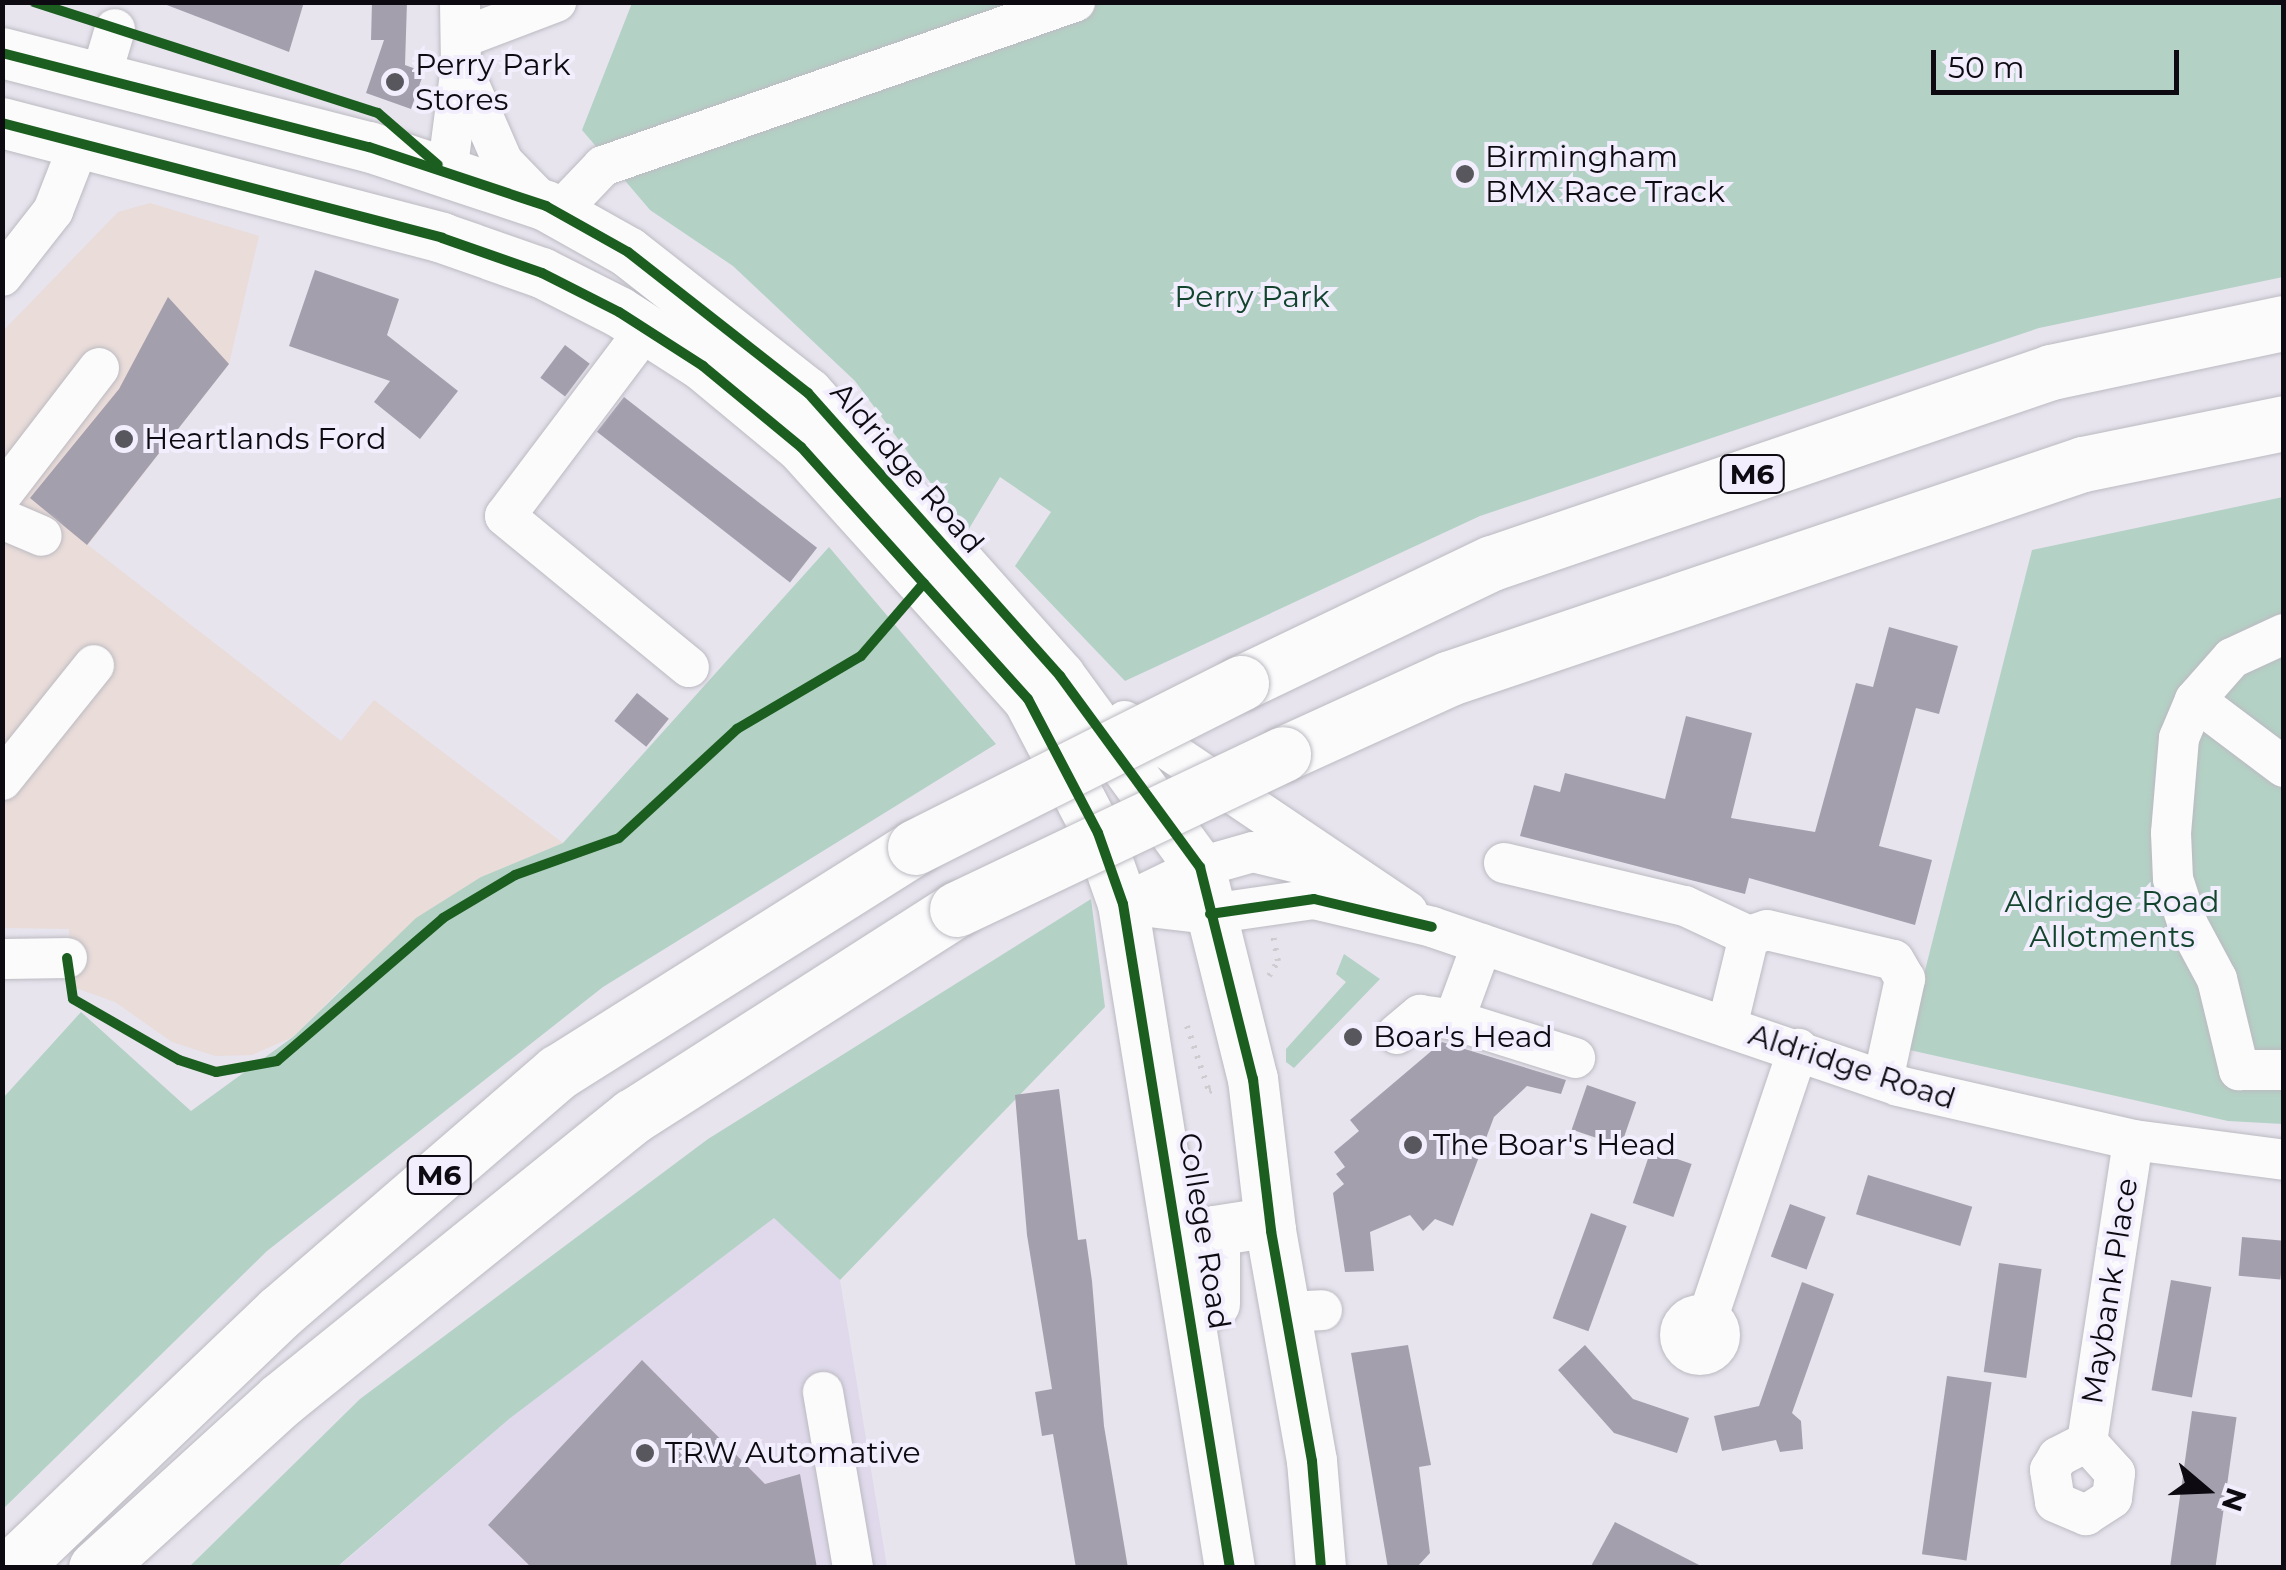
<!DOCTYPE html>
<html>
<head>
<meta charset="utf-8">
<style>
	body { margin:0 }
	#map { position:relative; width:2286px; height:1570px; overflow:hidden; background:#e7e4ee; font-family:Montserrat,sans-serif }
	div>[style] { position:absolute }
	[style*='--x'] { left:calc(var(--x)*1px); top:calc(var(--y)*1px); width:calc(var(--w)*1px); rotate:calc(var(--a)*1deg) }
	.commercial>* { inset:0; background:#e9dcd9 }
	.built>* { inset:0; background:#dfd9eb }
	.green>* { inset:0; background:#b4d1c5 }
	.building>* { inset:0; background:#a49fad; transform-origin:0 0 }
	.path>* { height:6px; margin-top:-3px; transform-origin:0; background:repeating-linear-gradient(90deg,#cecccf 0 2.5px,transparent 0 10.5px) }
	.roads { filter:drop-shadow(0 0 2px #bcbac1) drop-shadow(0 0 2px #bcbac1) }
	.minor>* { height:40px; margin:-20px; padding:0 20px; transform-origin:20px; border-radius:20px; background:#fbfbfc }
	.minor>.ring { margin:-20px; padding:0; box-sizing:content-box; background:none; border:40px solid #fbfbfc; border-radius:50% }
	.major>* { height:50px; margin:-25px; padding:0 25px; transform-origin:25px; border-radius:25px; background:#fbfbfc }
	.highway>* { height:55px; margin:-27.5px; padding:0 27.5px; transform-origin:27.5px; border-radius:27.5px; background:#fbfbfc }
	.bridges { filter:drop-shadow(0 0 2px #bcbac1) drop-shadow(0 0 2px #bcbac1) }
	.highway-bridge>* { height:55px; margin:-27.5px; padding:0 27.5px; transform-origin:27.5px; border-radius:27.5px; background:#fbfbfc }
	.cycleway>* { height:10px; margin:-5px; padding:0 5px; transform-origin:5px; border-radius:5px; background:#1b5e20 }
	.dots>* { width:28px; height:28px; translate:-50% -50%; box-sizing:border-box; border:5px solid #f3eefd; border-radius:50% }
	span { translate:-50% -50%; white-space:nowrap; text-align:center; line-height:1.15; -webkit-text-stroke:8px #f3eefd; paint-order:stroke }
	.shield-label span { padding:2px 8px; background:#f3eefd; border:2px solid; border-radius:8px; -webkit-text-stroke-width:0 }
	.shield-label { font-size:28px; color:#0d0b11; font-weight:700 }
	.poi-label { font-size:30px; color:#0d0b11 }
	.left { translate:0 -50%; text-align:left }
	.park-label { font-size:30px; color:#12442e }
	.street-label { font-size:30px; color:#0d0b11 }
	.frame { position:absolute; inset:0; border:5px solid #0d0b11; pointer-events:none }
	.north { position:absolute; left:2156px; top:1440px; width:100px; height:100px; -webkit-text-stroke:8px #f3eefd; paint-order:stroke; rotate:109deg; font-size:28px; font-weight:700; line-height:40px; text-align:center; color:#0d0b11 }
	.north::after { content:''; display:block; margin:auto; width:35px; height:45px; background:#0d0b11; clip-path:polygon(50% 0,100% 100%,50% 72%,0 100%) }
	.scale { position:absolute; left:1931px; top:50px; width:248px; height:45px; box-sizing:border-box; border:5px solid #0d0b11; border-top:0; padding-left:12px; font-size:30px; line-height:35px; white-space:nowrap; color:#0d0b11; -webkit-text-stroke:8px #f3eefd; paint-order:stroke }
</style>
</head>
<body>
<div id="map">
	<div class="commercial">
		<div style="clip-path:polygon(150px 203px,259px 236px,229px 364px,88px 545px,341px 741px,374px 700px,563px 843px,481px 877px,343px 987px,293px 1037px,252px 1055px,215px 1056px,172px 1042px,115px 1002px,70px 986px,69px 929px,3px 928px,2px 332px,118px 212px)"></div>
	</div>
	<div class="built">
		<div style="clip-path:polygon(774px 1217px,840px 1280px,887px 1567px,337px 1568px,509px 1419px)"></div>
	</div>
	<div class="green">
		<div style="clip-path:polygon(632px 3px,2283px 3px,2283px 277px,2039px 328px,1480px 516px,1125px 681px,1015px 566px,1051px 512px,1000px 477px,967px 532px,855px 381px,733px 266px,650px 210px,582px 130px)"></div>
		<div style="clip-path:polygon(2283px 497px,2283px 1124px,2228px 1121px,1905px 1049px,2032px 550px)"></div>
		<div style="clip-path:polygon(829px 547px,996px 744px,603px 987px,267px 1251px,3px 1509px,3px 1098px,81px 1012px,191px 1111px,293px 1037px,416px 918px,481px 877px,563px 843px)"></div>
		<div style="clip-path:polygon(1091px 899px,1105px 1007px,840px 1280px,774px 1218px,509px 1419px,337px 1567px,188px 1568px,360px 1399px,708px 1139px)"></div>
		<div style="clip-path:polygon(1344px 954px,1380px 979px,1294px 1068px,1286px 1062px,1286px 1049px,1346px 982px,1336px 974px)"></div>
	</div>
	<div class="building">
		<div style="clip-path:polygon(159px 2px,304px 2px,289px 52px)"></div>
		<div style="clip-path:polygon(372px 2px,407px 2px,405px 65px,424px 72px,411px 109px,366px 93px,384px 40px,371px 40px)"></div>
		<div style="clip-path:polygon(315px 270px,399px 299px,387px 335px,458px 391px,420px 439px,374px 402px,390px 381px,289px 346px)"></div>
		<div style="clip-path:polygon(168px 297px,229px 364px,87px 545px,30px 498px,119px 389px)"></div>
		<div style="left:565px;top:345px;width:31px;height:41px;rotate:37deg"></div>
		<div style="left:624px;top:397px;width:245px;height:44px;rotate:38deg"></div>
		<div style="clip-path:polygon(1889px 627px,1958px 646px,1939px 714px,1916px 708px,1879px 846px,1932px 860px,1915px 925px,1749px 878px,1745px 894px,1520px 836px,1534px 785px,1560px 792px,1565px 773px,1665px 799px,1686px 716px,1752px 733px,1731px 818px,1815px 832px,1856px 683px,1873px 687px)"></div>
		<div style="left:637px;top:693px;width:41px;height:36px;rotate:39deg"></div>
		<div style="clip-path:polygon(1442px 1042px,1566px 1080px,1561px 1094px,1527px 1086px,1494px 1117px,1453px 1226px,1435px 1219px,1423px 1231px,1410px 1215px,1370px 1232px,1374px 1271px,1345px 1272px,1333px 1193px,1344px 1184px,1336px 1174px,1345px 1167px,1334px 1152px,1359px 1131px,1350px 1120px)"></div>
		<div style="left:1587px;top:1085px;width:52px;height:47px;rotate:19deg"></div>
		<div style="clip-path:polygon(1059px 1089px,1078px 1240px,1086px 1239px,1092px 1281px,1104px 1426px,1128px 1568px,1076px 1568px,1053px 1434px,1042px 1436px,1035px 1392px,1052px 1389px,1027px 1235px,1015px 1095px)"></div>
		<div style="left:1651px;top:1150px;width:43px;height:56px;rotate:19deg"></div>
		<div style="left:1868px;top:1175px;width:109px;height:41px;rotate:17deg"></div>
		<div style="left:1790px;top:1204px;width:38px;height:56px;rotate:20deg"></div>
		<div style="left:1591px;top:1213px;width:38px;height:112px;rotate:20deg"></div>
		<div style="left:2242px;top:1237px;width:42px;height:39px;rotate:5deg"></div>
		<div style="left:1999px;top:1263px;width:43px;height:110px;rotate:8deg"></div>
		<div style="left:2171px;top:1280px;width:41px;height:112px;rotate:10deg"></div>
		<div style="clip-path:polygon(1802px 1282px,1834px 1294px,1792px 1413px,1801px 1421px,1803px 1449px,1780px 1452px,1776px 1440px,1722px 1451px,1714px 1416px,1759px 1406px)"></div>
		<div style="clip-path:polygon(1408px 1345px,1431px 1465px,1419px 1467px,1430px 1553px,1416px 1568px,1388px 1568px,1351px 1353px)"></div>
		<div style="clip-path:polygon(1585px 1345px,1633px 1399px,1689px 1418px,1677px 1453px,1614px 1433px,1558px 1370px)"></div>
		<div style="clip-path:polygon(642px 1360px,765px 1484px,800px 1474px,817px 1568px,532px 1568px,488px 1525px)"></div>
		<div style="left:1947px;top:1376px;width:45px;height:180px;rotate:8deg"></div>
		<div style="left:2192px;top:1411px;width:45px;height:158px;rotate:8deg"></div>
		<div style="clip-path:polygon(1615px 1522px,1705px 1568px,1590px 1568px)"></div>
	</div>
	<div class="path">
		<div style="--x:1269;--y:976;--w:17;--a:-59"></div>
		<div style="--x:1278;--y:961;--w:25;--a:-101"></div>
		<div style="--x:1187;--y:1026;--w:69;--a:71.3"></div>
		<div style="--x:1209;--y:1091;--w:8;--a:-14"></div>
	</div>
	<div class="roads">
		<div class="minor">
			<div style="--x:461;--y:38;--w:102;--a:-20.8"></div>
			<div style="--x:461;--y:66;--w:105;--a:66.4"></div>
			<div style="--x:503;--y:162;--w:62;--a:45.7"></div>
			<div style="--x:100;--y:79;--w:52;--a:-73.3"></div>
			<div style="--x:447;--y:173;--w:108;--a:-82.5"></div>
			<div style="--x:461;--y:66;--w:64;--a:-90.9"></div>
			<div style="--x:559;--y:212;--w:64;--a:-46.3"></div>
			<div style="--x:603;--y:166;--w:500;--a:-19.2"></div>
			<div style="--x:2;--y:276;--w:83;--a:-51.9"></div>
			<div style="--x:53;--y:211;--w:69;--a:-68.7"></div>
			<div style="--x:646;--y:329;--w:234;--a:127"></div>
			<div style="--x:505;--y:516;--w:238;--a:39.4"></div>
			<div style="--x:2;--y:494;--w:159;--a:-52.4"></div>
			<div style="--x:2;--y:519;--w:43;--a:23"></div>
			<div style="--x:2284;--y:634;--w:57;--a:155.2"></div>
			<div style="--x:2232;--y:658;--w:56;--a:131.4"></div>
			<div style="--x:2195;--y:700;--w:41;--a:112.8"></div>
			<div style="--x:2179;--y:738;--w:95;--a:94.8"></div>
			<div style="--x:2171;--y:833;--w:46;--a:87.5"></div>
			<div style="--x:2173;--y:879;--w:48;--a:71.9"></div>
			<div style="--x:2188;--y:925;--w:61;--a:61.8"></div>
			<div style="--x:2217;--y:979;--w:94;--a:76.4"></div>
			<div style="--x:2239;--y:1070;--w:45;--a:0"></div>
			<div style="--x:2195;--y:700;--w:111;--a:37"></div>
			<div style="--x:1125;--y:721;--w:341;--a:34"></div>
			<div style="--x:2;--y:780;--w:147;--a:-51.3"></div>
			<div style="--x:1504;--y:863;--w:186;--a:13.4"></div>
			<div style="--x:1685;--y:906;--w:71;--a:25.1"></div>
			<div style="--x:1123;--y:904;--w:88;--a:6.6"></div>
			<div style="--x:1210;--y:914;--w:105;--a:-8.2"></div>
			<div style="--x:1314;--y:899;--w:121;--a:13.3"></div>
			<div style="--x:1432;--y:927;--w:492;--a:18.8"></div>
			<div style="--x:1898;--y:1086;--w:241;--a:12.9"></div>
			<div style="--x:2133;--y:1140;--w:152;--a:7.5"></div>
			<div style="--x:1123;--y:904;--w:85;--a:-25.7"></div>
			<div style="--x:1200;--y:867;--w:55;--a:-15.8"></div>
			<div style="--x:1253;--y:852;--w:71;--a:13.8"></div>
			<div style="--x:1482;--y:944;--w:81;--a:110.2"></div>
			<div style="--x:1454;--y:1020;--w:127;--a:17.4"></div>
			<div style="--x:2;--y:959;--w:65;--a:-0.9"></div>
			<div style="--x:1727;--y:1027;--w:94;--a:-76.4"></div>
			<div style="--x:1749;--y:936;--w:19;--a:-18"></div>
			<div style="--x:1767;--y:930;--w:130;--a:13.3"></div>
			<div style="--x:1894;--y:960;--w:22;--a:60"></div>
			<div style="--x:1905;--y:979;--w:103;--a:102.3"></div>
			<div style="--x:1397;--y:1034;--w:30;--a:-40"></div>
			<div style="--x:1420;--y:1015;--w:34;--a:8"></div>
			<div style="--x:1287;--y:1312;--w:35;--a:-3"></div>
			<div class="ring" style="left:1680px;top:1315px;width:0;height:0"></div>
			<div style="--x:1708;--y:1317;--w:283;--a:-71.4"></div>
			<div style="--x:823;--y:1392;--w:179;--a:80.3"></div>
			<div style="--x:2087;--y:1442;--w:33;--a:153"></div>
			<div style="--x:2058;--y:1457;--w:15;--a:122"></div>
			<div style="--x:2050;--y:1470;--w:32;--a:81"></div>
			<div style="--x:2055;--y:1502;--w:34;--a:23"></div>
			<div style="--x:2086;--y:1515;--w:31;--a:-33"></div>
			<div style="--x:2112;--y:1498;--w:25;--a:-83"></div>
			<div style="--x:2115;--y:1473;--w:42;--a:-132.1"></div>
			<div style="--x:2087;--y:1442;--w:305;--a:-81.3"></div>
		</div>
		<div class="major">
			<div style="--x:2;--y:53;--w:379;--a:14.4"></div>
			<div style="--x:369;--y:147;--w:187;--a:18.4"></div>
			<div style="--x:546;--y:206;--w:94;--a:29.3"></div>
			<div style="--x:628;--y:252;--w:229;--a:38.1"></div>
			<div style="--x:808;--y:393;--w:379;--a:48.3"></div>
			<div style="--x:1060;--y:676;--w:237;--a:53.8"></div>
			<div style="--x:1200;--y:867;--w:219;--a:76"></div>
			<div style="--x:1253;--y:1079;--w:153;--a:83.2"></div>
			<div style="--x:1271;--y:1231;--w:234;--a:79.9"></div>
			<div style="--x:1312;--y:1461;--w:107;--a:85.2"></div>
			<div style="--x:2;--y:123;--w:455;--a:14.6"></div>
			<div style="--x:442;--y:238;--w:106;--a:19.3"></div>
			<div style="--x:542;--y:273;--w:86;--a:26.9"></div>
			<div style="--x:619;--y:312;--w:100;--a:32.7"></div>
			<div style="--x:703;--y:366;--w:127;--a:39.6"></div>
			<div style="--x:801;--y:447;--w:339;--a:48"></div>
			<div style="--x:1028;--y:699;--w:151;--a:62.4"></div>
			<div style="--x:1098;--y:833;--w:75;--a:70.6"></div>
			<div style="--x:1123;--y:904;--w:673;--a:80.85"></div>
			<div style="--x:1215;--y:1304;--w:73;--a:-90"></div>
			<div style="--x:1215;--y:1231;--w:39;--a:-9"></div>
			<div style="--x:1254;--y:1225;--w:18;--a:19"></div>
		</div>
		<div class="highway">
			<div style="--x:1241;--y:683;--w:278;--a:-25.6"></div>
			<div style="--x:1492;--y:563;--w:591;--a:-18.86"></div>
			<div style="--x:2051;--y:372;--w:238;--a:-11.9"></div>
			<div style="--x:1283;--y:754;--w:183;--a:-24.5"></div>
			<div style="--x:1450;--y:678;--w:668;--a:-18.68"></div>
			<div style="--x:2083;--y:464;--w:205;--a:-11.5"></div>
			<div style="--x:12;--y:1568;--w:372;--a:-43.7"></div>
			<div style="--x:281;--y:1311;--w:366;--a:-40.8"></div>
			<div style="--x:558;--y:1072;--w:422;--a:-32.2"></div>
			<div style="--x:96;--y:1568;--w:251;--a:-42.3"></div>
			<div style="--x:282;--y:1399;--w:451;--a:-38.9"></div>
			<div style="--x:633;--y:1116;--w:384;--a:-32.6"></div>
		</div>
	</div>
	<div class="bridges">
		<div class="highway-bridge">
			<div style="--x:915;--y:847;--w:365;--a:-26.7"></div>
			<div style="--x:957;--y:909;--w:361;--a:-25.4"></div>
		</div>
	</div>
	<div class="cycleway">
		<div style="--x:34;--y:2;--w:361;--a:17.9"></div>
		<div style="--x:378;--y:113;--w:79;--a:40.9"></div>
		<div style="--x:2;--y:53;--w:379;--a:14.4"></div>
		<div style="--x:369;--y:147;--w:187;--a:18.4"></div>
		<div style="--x:546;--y:206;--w:94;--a:29.3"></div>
		<div style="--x:628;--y:252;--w:229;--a:38.1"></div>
		<div style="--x:808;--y:393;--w:379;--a:48.3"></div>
		<div style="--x:1060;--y:676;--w:237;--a:53.8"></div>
		<div style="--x:1200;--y:867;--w:219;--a:76"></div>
		<div style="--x:1253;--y:1079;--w:153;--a:83.2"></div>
		<div style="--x:1271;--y:1231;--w:234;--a:79.9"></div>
		<div style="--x:1312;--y:1461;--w:107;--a:85.2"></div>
		<div style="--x:2;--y:123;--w:455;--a:14.6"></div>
		<div style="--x:442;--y:238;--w:106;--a:19.3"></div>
		<div style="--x:542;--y:273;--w:86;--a:26.9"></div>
		<div style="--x:619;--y:312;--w:100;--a:32.7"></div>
		<div style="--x:703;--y:366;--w:127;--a:39.6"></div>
		<div style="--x:801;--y:447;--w:339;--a:48"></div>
		<div style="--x:1028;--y:699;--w:151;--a:62.4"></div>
		<div style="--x:1098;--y:833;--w:75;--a:70.6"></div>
		<div style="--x:1123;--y:904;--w:673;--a:80.85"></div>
		<div style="--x:1210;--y:914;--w:105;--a:-8.2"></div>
		<div style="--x:1314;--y:899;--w:121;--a:13.3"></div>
		<div style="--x:67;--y:958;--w:41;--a:81.7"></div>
		<div style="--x:73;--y:999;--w:122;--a:29.9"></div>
		<div style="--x:179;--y:1060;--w:39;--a:18"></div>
		<div style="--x:216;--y:1072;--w:62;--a:-10.2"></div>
		<div style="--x:277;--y:1061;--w:219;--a:-40.7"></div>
		<div style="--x:443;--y:918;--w:84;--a:-30.8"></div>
		<div style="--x:515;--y:875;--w:110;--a:-19.6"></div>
		<div style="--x:619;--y:838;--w:161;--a:-42.7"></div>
		<div style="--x:737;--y:729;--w:144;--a:-30.5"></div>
		<div style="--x:861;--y:656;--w:96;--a:-49.2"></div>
	</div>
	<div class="dots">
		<div style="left:395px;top:82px;background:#59575e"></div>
		<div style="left:1465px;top:174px;background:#59575e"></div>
		<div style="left:124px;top:439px;background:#59575e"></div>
		<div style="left:1353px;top:1037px;background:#59575e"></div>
		<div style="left:1413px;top:1145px;background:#59575e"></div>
		<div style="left:645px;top:1453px;background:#59575e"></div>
	</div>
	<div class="shield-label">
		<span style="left:1752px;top:474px">M6</span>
		<span style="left:439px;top:1175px">M6</span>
	</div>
	<div class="poi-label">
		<span class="left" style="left:415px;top:82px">Perry Park<br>Stores</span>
		<span class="left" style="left:1485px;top:174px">Birmingham<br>BMX Race Track</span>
		<span class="left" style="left:144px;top:439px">Heartlands Ford</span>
		<span class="left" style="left:1373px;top:1037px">Boar's Head</span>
		<span class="left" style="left:1433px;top:1145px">The Boar's Head</span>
		<span class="left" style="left:665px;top:1453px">TRW Automative</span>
	</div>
	<div class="park-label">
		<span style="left:1252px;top:297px">Perry Park</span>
		<span style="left:2112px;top:919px">Aldridge Road<br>Allotments</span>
	</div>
	<div class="street-label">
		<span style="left:907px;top:468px;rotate:49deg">Aldridge Road</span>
		<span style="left:1852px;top:1067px;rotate:18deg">Aldridge Road</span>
		<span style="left:1204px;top:1231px;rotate:81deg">College Road</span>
		<span style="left:2110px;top:1291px;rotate:-81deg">Maybank Place</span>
	</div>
	<div class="frame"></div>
	<div class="north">N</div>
	<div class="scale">50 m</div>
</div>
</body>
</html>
